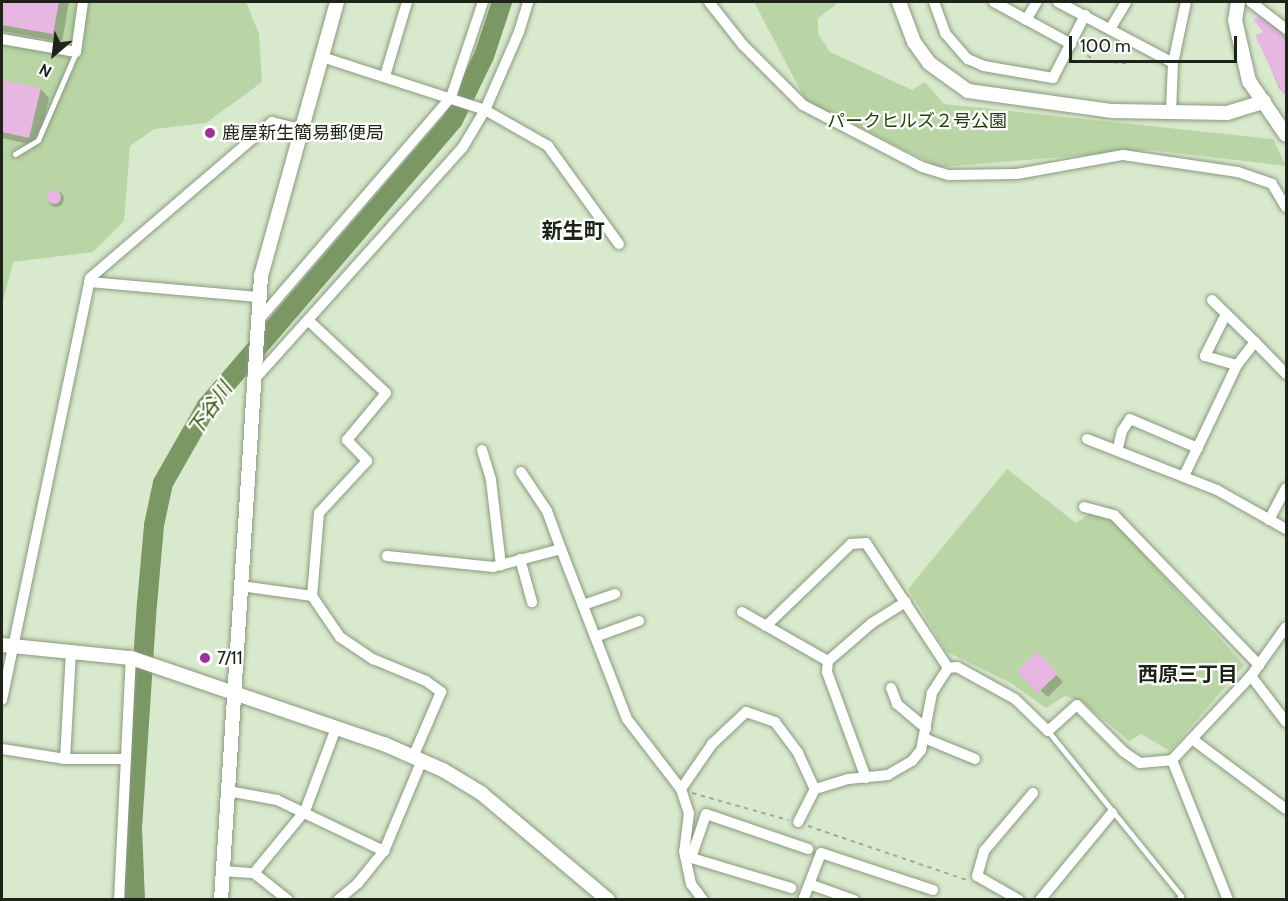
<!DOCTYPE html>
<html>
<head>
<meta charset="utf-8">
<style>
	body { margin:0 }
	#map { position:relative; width:1288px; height:901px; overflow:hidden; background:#d8e9cd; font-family:Cabin,"Noto Sans JP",sans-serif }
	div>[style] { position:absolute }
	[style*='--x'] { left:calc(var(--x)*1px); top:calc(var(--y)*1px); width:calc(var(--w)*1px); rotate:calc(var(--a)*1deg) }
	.green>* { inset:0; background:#b9d5a5 }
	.shadow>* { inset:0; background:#0003 }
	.round { border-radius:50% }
	.river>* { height:20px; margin:-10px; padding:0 10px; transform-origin:10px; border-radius:10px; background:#7a9764 }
	.building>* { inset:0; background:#e8b6e2; transform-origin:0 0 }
	.path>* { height:2px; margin-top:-1px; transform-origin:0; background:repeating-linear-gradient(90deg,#9eab95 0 4.5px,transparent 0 9px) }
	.roads { filter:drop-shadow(0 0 2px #89997f) drop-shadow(0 0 2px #89997f) }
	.service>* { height:5px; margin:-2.5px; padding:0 2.5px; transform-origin:2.5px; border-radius:2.5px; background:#fff }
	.minor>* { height:10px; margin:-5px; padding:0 5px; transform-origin:5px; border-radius:5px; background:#fff }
	.tertiary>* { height:14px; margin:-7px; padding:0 7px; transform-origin:7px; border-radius:7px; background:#fff }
	.dots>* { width:16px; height:16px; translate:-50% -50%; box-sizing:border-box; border:3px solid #fff; border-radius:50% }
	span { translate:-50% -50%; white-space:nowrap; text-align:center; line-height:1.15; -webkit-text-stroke:4.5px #fff; paint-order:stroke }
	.park-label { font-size:18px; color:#233f05 }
	.poi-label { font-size:18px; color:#1d2319 }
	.left { translate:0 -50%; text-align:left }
	.water-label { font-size:20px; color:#2e5201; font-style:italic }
	.neighbourhood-label { font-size:20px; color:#1d2319; font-weight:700 }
	.quarter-label { font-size:21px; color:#1d2319; font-weight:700 }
	.frame { position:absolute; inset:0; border:3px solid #1d2319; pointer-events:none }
	.north { position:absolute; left:24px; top:24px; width:60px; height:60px; -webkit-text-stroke:4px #fff; paint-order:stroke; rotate:208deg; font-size:16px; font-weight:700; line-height:24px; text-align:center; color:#1d2319 }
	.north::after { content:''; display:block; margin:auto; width:21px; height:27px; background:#1d2319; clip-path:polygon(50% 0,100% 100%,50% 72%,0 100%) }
	.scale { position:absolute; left:1069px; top:36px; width:168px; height:27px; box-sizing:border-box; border:3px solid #1d2319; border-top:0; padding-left:8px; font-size:18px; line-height:21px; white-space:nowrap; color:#1d2319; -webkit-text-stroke:4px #fff; paint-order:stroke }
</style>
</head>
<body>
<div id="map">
	<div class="green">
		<div style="clip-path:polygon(2px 2px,246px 2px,259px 34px,262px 82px,206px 123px,154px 129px,130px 146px,124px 221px,93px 252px,13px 262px,2px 305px)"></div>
		<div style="clip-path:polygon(754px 2px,839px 2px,818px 18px,818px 34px,830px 52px,912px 90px,925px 82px,944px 104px,1273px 139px,1286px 166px,1150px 150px,940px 167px,806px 101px)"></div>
		<div style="clip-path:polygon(1007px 469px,1076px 523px,1093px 511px,1109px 516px,1244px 665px,1170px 751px,1141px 734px,1129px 741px,1083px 702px,1065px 696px,1046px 708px,1011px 683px,947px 652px,908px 589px)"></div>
	</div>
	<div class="shadow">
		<div style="clip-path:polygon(2px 2px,69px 2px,62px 42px,2px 31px)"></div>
		<div style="clip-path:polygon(1263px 15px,1286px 37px,1286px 96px,1279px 88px,1257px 36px,1265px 33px)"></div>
		<div style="clip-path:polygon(2px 82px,41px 89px,49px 98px,38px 146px,2px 138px)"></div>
		<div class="round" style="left:48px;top:191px;width:16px;height:16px"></div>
		<div style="clip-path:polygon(1037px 654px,1063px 682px,1048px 697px,1026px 678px)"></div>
	</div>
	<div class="river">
		<div style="--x:135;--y:900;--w:72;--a:-92.4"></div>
		<div style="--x:132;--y:828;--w:225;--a:-86.2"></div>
		<div style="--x:147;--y:604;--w:79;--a:-84.9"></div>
		<div style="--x:154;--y:525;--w:43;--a:-77.9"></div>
		<div style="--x:163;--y:483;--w:89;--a:-60.3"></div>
		<div style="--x:207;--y:406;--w:377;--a:-49.3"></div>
		<div style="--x:453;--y:120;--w:71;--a:-64.2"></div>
		<div style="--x:484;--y:56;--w:57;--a:-71.6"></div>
	</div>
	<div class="building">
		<div style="clip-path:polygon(2px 2px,59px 2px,53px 34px,2px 25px)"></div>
		<div style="clip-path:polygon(1263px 13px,1280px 29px,1286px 46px,1286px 93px,1283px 94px,1255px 35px,1263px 32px,1254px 20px)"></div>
		<div style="clip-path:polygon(2px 80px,41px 88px,29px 138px,2px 132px)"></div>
		<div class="round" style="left:47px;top:190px;width:14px;height:14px"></div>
		<div style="left:1037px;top:652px;width:30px;height:28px;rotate:46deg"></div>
	</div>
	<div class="path">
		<div style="--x:1080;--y:50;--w:19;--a:36"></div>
		<div style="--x:1095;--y:61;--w:32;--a:4"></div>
		<div style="--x:692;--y:793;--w:100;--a:15.7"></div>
		<div style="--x:808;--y:826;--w:168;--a:18.8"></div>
	</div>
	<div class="roads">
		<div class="service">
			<div style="--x:15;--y:154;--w:27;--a:-31"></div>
			<div style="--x:38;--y:140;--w:96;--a:-66.6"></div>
			<div style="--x:1048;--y:731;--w:212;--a:51.1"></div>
			<div style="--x:1181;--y:896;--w:5;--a:127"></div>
		</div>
		<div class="minor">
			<div style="--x:709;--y:2;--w:55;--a:51.7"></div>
			<div style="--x:743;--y:45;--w:85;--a:45"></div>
			<div style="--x:803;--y:105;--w:134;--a:27.5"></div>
			<div style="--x:922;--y:167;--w:28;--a:17"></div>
			<div style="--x:949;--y:175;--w:68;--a:-0.8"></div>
			<div style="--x:1017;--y:174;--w:108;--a:-10.2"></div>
			<div style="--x:1123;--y:155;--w:116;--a:8.4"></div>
			<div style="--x:1238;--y:172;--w:36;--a:19"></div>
			<div style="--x:1272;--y:184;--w:27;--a:59"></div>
			<div style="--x:934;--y:2;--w:33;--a:70"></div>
			<div style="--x:945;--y:33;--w:35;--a:49"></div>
			<div style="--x:968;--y:59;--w:17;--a:24"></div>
			<div style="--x:984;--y:66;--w:70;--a:9.9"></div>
			<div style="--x:1053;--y:78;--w:71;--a:-63.1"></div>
			<div style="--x:994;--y:2;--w:88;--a:28.6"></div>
			<div style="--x:1058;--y:2;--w:130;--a:27.9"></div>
			<div style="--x:1251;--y:2;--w:44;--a:37.6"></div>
			<div style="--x:1026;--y:20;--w:21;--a:-59"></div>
			<div style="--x:1110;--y:29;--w:31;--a:-59"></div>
			<div style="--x:2;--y:39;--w:75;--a:10"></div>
			<div style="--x:76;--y:52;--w:50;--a:-82"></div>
			<div style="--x:322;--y:57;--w:171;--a:18"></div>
			<div style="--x:485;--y:110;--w:73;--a:29.7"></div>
			<div style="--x:548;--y:146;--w:121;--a:54.1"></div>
			<div style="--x:385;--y:76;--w:77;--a:-73.4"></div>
			<div style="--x:1171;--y:112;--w:49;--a:-87.7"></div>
			<div style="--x:1173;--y:63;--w:62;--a:-78"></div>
			<div style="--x:89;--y:282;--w:170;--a:5.1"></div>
			<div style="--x:1226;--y:314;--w:47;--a:116.6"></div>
			<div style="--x:1205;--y:356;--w:33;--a:16"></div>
			<div style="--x:309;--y:321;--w:105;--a:43.1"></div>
			<div style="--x:386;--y:393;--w:61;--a:129.7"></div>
			<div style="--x:347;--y:440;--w:29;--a:46"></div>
			<div style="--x:367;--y:461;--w:71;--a:132.7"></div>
			<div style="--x:319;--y:513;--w:83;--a:94.8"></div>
			<div style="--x:256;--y:323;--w:298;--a:-49.2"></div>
			<div style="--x:451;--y:97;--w:100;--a:-71.4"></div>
			<div style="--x:1255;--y:342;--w:45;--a:45.9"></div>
			<div style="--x:253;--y:381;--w:314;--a:-48.1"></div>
			<div style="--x:463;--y:147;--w:43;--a:-59.3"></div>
			<div style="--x:485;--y:110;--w:85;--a:-66.4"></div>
			<div style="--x:519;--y:32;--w:31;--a:-73"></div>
			<div style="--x:1087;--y:439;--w:140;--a:21.4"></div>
			<div style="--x:1217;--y:490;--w:79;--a:29.5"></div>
			<div style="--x:1118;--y:448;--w:17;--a:-77"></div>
			<div style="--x:1122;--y:431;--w:14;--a:-56"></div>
			<div style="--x:1130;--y:419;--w:74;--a:23.1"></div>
			<div style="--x:482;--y:450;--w:31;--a:73"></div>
			<div style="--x:491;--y:480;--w:86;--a:83.3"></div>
			<div style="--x:521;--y:472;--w:47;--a:56.3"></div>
			<div style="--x:547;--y:511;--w:40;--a:69.8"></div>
			<div style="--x:1184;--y:476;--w:123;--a:-64.5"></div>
			<div style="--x:1237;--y:365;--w:29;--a:-52"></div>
			<div style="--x:1255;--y:342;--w:60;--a:-135.7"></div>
			<div style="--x:1084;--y:507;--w:31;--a:15"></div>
			<div style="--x:1114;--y:515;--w:209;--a:46"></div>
			<div style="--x:1269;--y:520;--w:36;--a:-62"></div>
			<div style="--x:387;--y:556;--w:107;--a:5.9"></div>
			<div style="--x:493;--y:567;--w:70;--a:-14.8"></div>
			<div style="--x:561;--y:549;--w:182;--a:68.8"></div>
			<div style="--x:627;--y:719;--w:88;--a:52.4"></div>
			<div style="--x:681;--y:789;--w:25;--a:72"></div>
			<div style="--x:689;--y:813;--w:38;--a:97"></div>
			<div style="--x:684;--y:851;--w:34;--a:78"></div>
			<div style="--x:691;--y:884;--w:20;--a:53"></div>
			<div style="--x:520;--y:559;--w:45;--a:74.4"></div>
			<div style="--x:241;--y:586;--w:72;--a:8"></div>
			<div style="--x:312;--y:596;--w:50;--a:55.7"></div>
			<div style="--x:340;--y:637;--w:40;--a:34"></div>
			<div style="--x:373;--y:659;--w:57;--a:22.5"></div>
			<div style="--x:426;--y:681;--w:19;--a:36"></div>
			<div style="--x:441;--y:692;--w:71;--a:113.3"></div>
			<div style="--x:583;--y:605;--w:34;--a:-19"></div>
			<div style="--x:742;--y:612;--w:99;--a:29.7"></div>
			<div style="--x:766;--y:626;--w:118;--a:-44"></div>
			<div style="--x:851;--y:544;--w:15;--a:-4"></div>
			<div style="--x:866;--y:543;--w:149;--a:56.7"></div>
			<div style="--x:948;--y:668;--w:30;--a:123"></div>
			<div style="--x:932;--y:693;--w:58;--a:100.9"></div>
			<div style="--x:921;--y:750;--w:14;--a:129"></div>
			<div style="--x:912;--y:761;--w:28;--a:150"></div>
			<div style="--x:888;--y:775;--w:40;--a:174.3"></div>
			<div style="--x:848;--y:779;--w:34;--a:163"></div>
			<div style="--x:815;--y:789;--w:37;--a:117"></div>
			<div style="--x:595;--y:637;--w:47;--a:-20"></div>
			<div style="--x:948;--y:668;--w:9;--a:-6"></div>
			<div style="--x:957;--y:667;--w:66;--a:28.9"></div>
			<div style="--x:1015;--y:699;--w:46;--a:44.1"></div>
			<div style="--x:1048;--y:731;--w:39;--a:-42"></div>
			<div style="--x:1077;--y:705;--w:66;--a:45"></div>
			<div style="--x:1124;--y:752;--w:19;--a:35"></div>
			<div style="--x:1140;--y:763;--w:32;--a:-5"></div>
			<div style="--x:1172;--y:760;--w:115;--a:-46.8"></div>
			<div style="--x:1251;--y:676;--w:60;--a:-54.5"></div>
			<div style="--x:1251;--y:676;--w:58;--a:52.7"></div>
			<div style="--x:891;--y:688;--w:17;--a:69"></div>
			<div style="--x:897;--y:704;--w:38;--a:40"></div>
			<div style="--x:2;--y:700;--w:431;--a:-78.2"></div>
			<div style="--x:90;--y:278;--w:240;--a:-40.6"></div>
			<div style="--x:272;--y:122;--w:29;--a:14"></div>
			<div style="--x:924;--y:738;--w:55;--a:22.4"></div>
			<div style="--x:1192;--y:739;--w:117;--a:36.7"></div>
			<div style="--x:2;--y:749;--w:64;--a:9"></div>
			<div style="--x:65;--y:759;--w:61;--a:0"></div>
			<div style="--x:65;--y:759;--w:109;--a:-86.8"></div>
			<div style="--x:1172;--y:760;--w:151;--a:68.2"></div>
			<div style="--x:866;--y:778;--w:113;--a:-110.2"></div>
			<div style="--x:827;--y:672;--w:11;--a:-85"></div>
			<div style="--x:828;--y:661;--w:58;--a:-40.8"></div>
			<div style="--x:872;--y:623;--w:40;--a:-32"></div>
			<div style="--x:681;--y:789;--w:55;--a:-55.4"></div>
			<div style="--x:712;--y:744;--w:47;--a:-43.3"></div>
			<div style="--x:746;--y:712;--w:31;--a:19"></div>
			<div style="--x:775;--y:722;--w:39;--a:53"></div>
			<div style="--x:798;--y:753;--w:40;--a:65"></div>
			<div style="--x:228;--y:791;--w:50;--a:10.4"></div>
			<div style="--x:277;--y:800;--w:119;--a:25.5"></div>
			<div style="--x:692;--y:855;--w:43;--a:-71.1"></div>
			<div style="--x:706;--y:814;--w:108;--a:18.9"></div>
			<div style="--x:685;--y:856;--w:111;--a:16.8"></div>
			<div style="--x:223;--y:871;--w:31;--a:4"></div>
			<div style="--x:254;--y:873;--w:43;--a:38.5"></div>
			<div style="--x:254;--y:873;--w:80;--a:-50.6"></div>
			<div style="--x:305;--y:811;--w:89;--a:-69.5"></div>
			<div style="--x:809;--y:884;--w:48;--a:19.6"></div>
			<div style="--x:119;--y:900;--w:242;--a:-87.2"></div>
			<div style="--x:338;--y:900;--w:26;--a:-40"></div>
			<div style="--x:358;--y:883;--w:41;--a:-50.9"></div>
			<div style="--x:384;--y:851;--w:99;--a:-67.3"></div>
			<div style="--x:803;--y:900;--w:50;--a:-69"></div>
			<div style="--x:821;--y:853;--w:118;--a:18.3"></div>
			<div style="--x:1019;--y:900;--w:48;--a:-150.3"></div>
			<div style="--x:977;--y:876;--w:26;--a:-74"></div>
			<div style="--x:984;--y:851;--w:76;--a:-49.8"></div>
			<div style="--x:1040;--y:900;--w:113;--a:-50.4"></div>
		</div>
		<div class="tertiary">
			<div style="--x:899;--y:2;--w:43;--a:69.4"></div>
			<div style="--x:914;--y:42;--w:26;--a:54"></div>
			<div style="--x:929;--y:63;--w:48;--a:35.7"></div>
			<div style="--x:968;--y:91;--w:146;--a:7.9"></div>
			<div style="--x:1113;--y:111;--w:114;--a:1"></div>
			<div style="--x:1227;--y:113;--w:39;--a:-17"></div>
			<div style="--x:1238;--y:2;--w:18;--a:99"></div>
			<div style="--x:1235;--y:20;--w:63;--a:77.1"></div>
			<div style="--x:1249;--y:81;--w:65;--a:55.6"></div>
			<div style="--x:2;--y:645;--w:130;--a:5.8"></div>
			<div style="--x:131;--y:658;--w:267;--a:18.8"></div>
			<div style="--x:384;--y:744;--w:64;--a:23.8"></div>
			<div style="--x:443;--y:770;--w:44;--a:31.2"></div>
			<div style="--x:481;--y:793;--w:166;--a:40.1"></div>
			<div style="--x:221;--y:900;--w:625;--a:-86.33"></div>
			<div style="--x:261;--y:276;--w:284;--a:-74.5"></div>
		</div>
	</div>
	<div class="dots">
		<div style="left:210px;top:133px;background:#9c3396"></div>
		<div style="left:205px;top:658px;background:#9c3396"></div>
	</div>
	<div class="park-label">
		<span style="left:917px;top:121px">パークヒルズ２号公園</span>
	</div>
	<div class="poi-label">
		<span class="left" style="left:222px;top:133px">鹿屋新生簡易郵便局</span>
		<span class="left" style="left:217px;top:658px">7/11</span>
	</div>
	<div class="water-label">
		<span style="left:210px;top:409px;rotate:-55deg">下谷川</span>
	</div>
	<div class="neighbourhood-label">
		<span style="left:1188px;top:674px">西原三丁目</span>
	</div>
	<div class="quarter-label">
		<span style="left:573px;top:231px">新生町</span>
	</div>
	<div class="frame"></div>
	<div class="north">N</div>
	<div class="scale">100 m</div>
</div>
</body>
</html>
